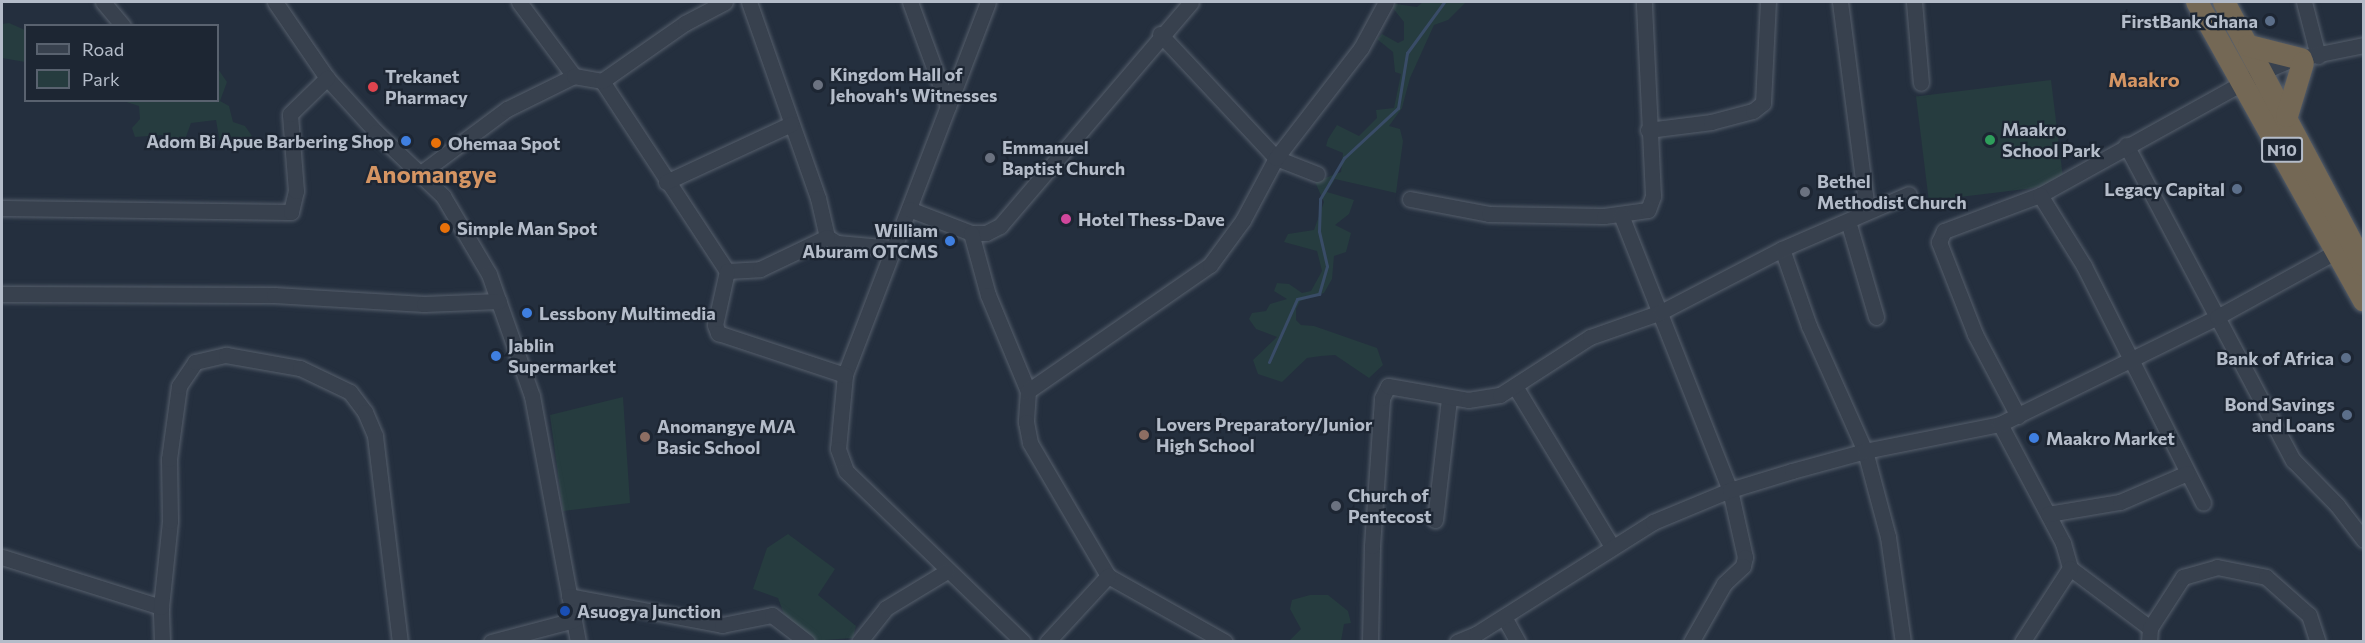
<!DOCTYPE html>
<html>
<head>
<meta charset="utf-8">
<style>
	body { margin:0 }
	#map { position:relative; width:2365px; height:643px; overflow:hidden; background:#242f3e; font-family:Commissioner,sans-serif }
	div>[style] { position:absolute }
	[style*='--x'] { left:calc(var(--x)*1px); top:calc(var(--y)*1px); width:calc(var(--w)*1px); rotate:calc(var(--a)*1deg) }
	.green>* { inset:0; background:#263c3f; transform-origin:0 0 }
	.stream>* { height:3px; margin:-1.5px; padding:0 1.5px; transform-origin:1.5px; border-radius:1.5px; background:#394c67 }
	.roads { filter:drop-shadow(0 0 2px #565f6c) drop-shadow(0 0 2px #565f6c) }
	.minor>* { height:15px; margin:-7.5px; padding:0 7.5px; transform-origin:7.5px; border-radius:7.5px; background:#38414e }
	.highway>* { height:22px; margin:-11px; padding:0 11px; transform-origin:11px; border-radius:11px; background:#746855 }
	.dots>* { width:16px; height:16px; translate:-50% -50%; box-sizing:border-box; border:3px solid #1d2633; border-radius:50% }
	span { translate:-50% -50%; white-space:nowrap; text-align:center; line-height:1.15; -webkit-text-stroke:4.5px #1d2633; paint-order:stroke }
	.shield-label span { padding:2px 4px; background:#1d2633; border:2px solid; border-radius:4px; -webkit-text-stroke-width:0 }
	.shield-label { font-size:16px; color:#b4bcc9; font-weight:700 }
	.poi-label { font-size:18px; color:#b4bcc9; font-weight:700 }
	.right { translate:-100% -50%; text-align:right }
	.left { translate:0 -50%; text-align:left }
	.neighbourhood-label { font-size:20px; color:#d59563; font-weight:700 }
	.district-label { font-size:24px; color:#d59563; font-weight:700 }
	.frame { position:absolute; inset:0; border:3px solid #b4bcc9; pointer-events:none }
	.legend { position:absolute; left:24px; top:24px; width:195px; height:78px; box-sizing:border-box; background:#1d2633; border:2px solid #59626f; margin:0; padding:8px 10px; list-style:none; font-size:18px; color:#b4bcc9 }
	.legend li { display:flex; align-items:center; gap:12px; height:30px }
	.legend b { width:30px; border:2px solid #59626f }
</style>
</head>
<body>
<div id="map">
	<div class="green">
		<div style="clip-path:polygon(1423px 2px,1466px 2px,1448px 20px,1434px 25px,1410px 78px,1402px 108px,1389px 126px,1400px 129px,1403px 141px,1396px 193px,1335px 179px,1327px 192px,1354px 200px,1349px 214px,1335px 225px,1351px 233px,1346px 252px,1334px 256px,1332px 279px,1324px 293px,1300px 301px,1296px 309px,1296px 320px,1301px 325px,1314px 326px,1377px 348px,1383px 365px,1369px 378px,1335px 355px,1321px 356px,1307px 358px,1282px 382px,1258px 374px,1253px 360px,1277px 337px,1256px 329px,1249px 319px,1252px 313px,1266px 311px,1270px 304px,1287px 299px,1274px 291px,1277px 283px,1289px 284px,1302px 293px,1311px 291px,1322px 271px,1317px 251px,1284px 242px,1288px 234px,1314px 230px,1324px 202px,1315px 182px,1341px 172px,1343px 153px,1326px 146px,1328px 139px,1337px 125px,1359px 136px,1377px 118px,1376px 110px,1394px 108px,1401px 74px,1395px 72px,1393px 52px,1377px 39px,1382px 34px,1398px 43px,1404px 40px,1404px 22px,1392px 7px,1396px 4px,1417px 7px)"></div>
		<div style="clip-path:polygon(9px 23px,25px 30px,25px 62px,2px 58px,2px 24px)"></div>
		<div style="clip-path:polygon(218px 69px,227px 82px,220px 101px,229px 106px,233px 122px,245px 126px,252px 136px,237px 146px,220px 143px,216px 120px,191px 123px,183px 145px,162px 135px,135px 137px,132px 128px,140px 119px,139px 106px,123px 101px,218px 100px)"></div>
		<div style="left:2051px;top:80px;width:105px;height:136px;rotate:83deg"></div>
		<div style="clip-path:polygon(623px 397px,630px 503px,563px 511px,550px 415px)"></div>
		<div style="clip-path:polygon(788px 534px,835px 569px,818px 595px,856px 626px,853px 638px,811px 641px,784px 614px,778px 598px,753px 589px,767px 548px)"></div>
		<div style="clip-path:polygon(1310px 595px,1328px 595px,1348px 611px,1351px 623px,1344px 624px,1341px 641px,1289px 641px,1301px 629px,1290px 609px,1292px 600px)"></div>
	</div>
	<div class="stream">
		<div style="--x:1269;--y:362;--w:69;--a:-66"></div>
		<div style="--x:1297;--y:299;--w:23;--a:-13"></div>
		<div style="--x:1319;--y:294;--w:29;--a:-74"></div>
		<div style="--x:1327;--y:266;--w:36;--a:-103"></div>
		<div style="--x:1319;--y:231;--w:32;--a:-88"></div>
		<div style="--x:1320;--y:199;--w:48;--a:-59.7"></div>
		<div style="--x:1344;--y:158;--w:74;--a:-42.8"></div>
		<div style="--x:1398;--y:108;--w:56;--a:-80.7"></div>
		<div style="--x:1407;--y:53;--w:63;--a:-54"></div>
	</div>
	<div class="roads">
		<div class="minor">
			<div style="--x:103;--y:2;--w:31;--a:50"></div>
			<div style="--x:275;--y:2;--w:92;--a:55.6"></div>
			<div style="--x:327;--y:78;--w:73;--a:47.8"></div>
			<div style="--x:376;--y:132;--w:93;--a:43.7"></div>
			<div style="--x:443;--y:196;--w:91;--a:59.5"></div>
			<div style="--x:489;--y:274;--w:129;--a:70.6"></div>
			<div style="--x:532;--y:396;--w:250;--a:79.4"></div>
			<div style="--x:519;--y:2;--w:92;--a:53.4"></div>
			<div style="--x:749;--y:2;--w:208;--a:70.6"></div>
			<div style="--x:818;--y:198;--w:40;--a:77"></div>
			<div style="--x:827;--y:237;--w:12;--a:31"></div>
			<div style="--x:837;--y:243;--w:57;--a:5"></div>
			<div style="--x:910;--y:2;--w:111;--a:69.9"></div>
			<div style="--x:988;--y:2;--w:399;--a:111"></div>
			<div style="--x:845;--y:375;--w:74;--a:95.4"></div>
			<div style="--x:838;--y:449;--w:23;--a:70"></div>
			<div style="--x:846;--y:471;--w:246;--a:44"></div>
			<div style="--x:1840;--y:2;--w:210;--a:82.6"></div>
			<div style="--x:1914;--y:2;--w:81;--a:85.1"></div>
			<div style="--x:2304;--y:2;--w:56;--a:75.5"></div>
			<div style="--x:1160;--y:34;--w:170;--a:46.9"></div>
			<div style="--x:1276;--y:158;--w:44;--a:21.3"></div>
			<div style="--x:602;--y:81;--w:227;--a:56.7"></div>
			<div style="--x:727;--y:271;--w:33;--a:-3"></div>
			<div style="--x:760;--y:269;--w:74;--a:-25.5"></div>
			<div style="--x:1648;--y:130;--w:64;--a:-7.2"></div>
			<div style="--x:1711;--y:122;--w:43;--a:-14.7"></div>
			<div style="--x:1753;--y:111;--w:13;--a:-39"></div>
			<div style="--x:1763;--y:103;--w:101;--a:-87.2"></div>
			<div style="--x:2126;--y:145;--w:357;--a:62.1"></div>
			<div style="--x:2293;--y:460;--w:63;--a:45.6"></div>
			<div style="--x:2337;--y:505;--w:44;--a:52.4"></div>
			<div style="--x:421;--y:173;--w:107;--a:-36.7"></div>
			<div style="--x:507;--y:109;--w:75;--a:-26.2"></div>
			<div style="--x:574;--y:76;--w:28;--a:10"></div>
			<div style="--x:602;--y:81;--w:101;--a:-34.9"></div>
			<div style="--x:685;--y:23;--w:45;--a:-27.7"></div>
			<div style="--x:666;--y:182;--w:138;--a:-24.9"></div>
			<div style="--x:2040;--y:195;--w:256;--a:-29"></div>
			<div style="--x:2264;--y:71;--w:28;--a:-23"></div>
			<div style="--x:2290;--y:60;--w:76;--a:-11.5"></div>
			<div style="--x:1410;--y:199;--w:80;--a:10.8"></div>
			<div style="--x:1489;--y:214;--w:115;--a:1"></div>
			<div style="--x:1604;--y:216;--w:44;--a:-7.8"></div>
			<div style="--x:1648;--y:210;--w:15;--a:-70"></div>
			<div style="--x:1653;--y:196;--w:194;--a:-92.7"></div>
			<div style="--x:2;--y:208;--w:289;--a:0.8"></div>
			<div style="--x:291;--y:212;--w:22;--a:-77"></div>
			<div style="--x:296;--y:191;--w:77;--a:-94.5"></div>
			<div style="--x:290;--y:114;--w:52;--a:-44.2"></div>
			<div style="--x:909;--y:209;--w:66;--a:21.2"></div>
			<div style="--x:971;--y:233;--w:15;--a:0"></div>
			<div style="--x:986;--y:233;--w:16;--a:-27"></div>
			<div style="--x:1000;--y:226;--w:294;--a:-49.5"></div>
			<div style="--x:1621;--y:215;--w:296;--a:68.4"></div>
			<div style="--x:1730;--y:490;--w:69;--a:77.4"></div>
			<div style="--x:1745;--y:557;--w:9;--a:103"></div>
			<div style="--x:1743;--y:566;--w:26;--a:137"></div>
			<div style="--x:1724;--y:584;--w:67;--a:119.6"></div>
			<div style="--x:1848;--y:221;--w:100;--a:73.7"></div>
			<div style="--x:971;--y:233;--w:64;--a:74.7"></div>
			<div style="--x:988;--y:295;--w:104;--a:67.4"></div>
			<div style="--x:1028;--y:391;--w:31;--a:94"></div>
			<div style="--x:1026;--y:422;--w:21;--a:79"></div>
			<div style="--x:1030;--y:443;--w:154;--a:59.6"></div>
			<div style="--x:1108;--y:576;--w:134;--a:29.4"></div>
			<div style="--x:1782;--y:249;--w:82;--a:70.7"></div>
			<div style="--x:1809;--y:326;--w:137;--a:65.9"></div>
			<div style="--x:1865;--y:451;--w:89;--a:75"></div>
			<div style="--x:1888;--y:537;--w:106;--a:81.9"></div>
			<div style="--x:727;--y:271;--w:55;--a:102.5"></div>
			<div style="--x:715;--y:325;--w:9;--a:69"></div>
			<div style="--x:718;--y:333;--w:134;--a:18.3"></div>
			<div style="--x:2;--y:294;--w:272;--a:0.2"></div>
			<div style="--x:274;--y:295;--w:150;--a:3.4"></div>
			<div style="--x:424;--y:304;--w:75;--a:-2.3"></div>
			<div style="--x:1516;--y:388;--w:184;--a:58.8"></div>
			<div style="--x:1028;--y:391;--w:221;--a:-34.7"></div>
			<div style="--x:1210;--y:265;--w:56;--a:-53.7"></div>
			<div style="--x:1243;--y:220;--w:70;--a:-62"></div>
			<div style="--x:1276;--y:158;--w:139;--a:-52.3"></div>
			<div style="--x:1361;--y:48;--w:52;--a:-61.5"></div>
			<div style="--x:2018;--y:416;--w:93;--a:-117.7"></div>
			<div style="--x:1975;--y:334;--w:99;--a:-111.4"></div>
			<div style="--x:1939;--y:242;--w:12;--a:-66"></div>
			<div style="--x:1944;--y:231;--w:103;--a:-20.6"></div>
			<div style="--x:2040;--y:195;--w:84;--a:58.2"></div>
			<div style="--x:2084;--y:266;--w:265;--a:63.3"></div>
			<div style="--x:2000;--y:424;--w:135;--a:62.1"></div>
			<div style="--x:2063;--y:543;--w:26;--a:74"></div>
			<div style="--x:2070;--y:568;--w:100;--a:36.9"></div>
			<div style="--x:2150;--y:628;--w:14;--a:94"></div>
			<div style="--x:2048;--y:514;--w:73;--a:-9.5"></div>
			<div style="--x:2120;--y:502;--w:73;--a:-23.4"></div>
			<div style="--x:1435;--y:520;--w:122;--a:-83.4"></div>
			<div style="--x:2;--y:557;--w:167;--a:17.5"></div>
			<div style="--x:569;--y:596;--w:156;--a:10.7"></div>
			<div style="--x:722;--y:625;--w:51;--a:-11.3"></div>
			<div style="--x:772;--y:615;--w:44;--a:37.6"></div>
			<div style="--x:1504;--y:617;--w:29;--a:61"></div>
			<div style="--x:2150;--y:628;--w:61;--a:-57.1"></div>
			<div style="--x:2183;--y:577;--w:35;--a:-16"></div>
			<div style="--x:2217;--y:567;--w:50;--a:11.5"></div>
			<div style="--x:2266;--y:577;--w:57;--a:41.5"></div>
			<div style="--x:2309;--y:615;--w:28;--a:72"></div>
			<div style="--x:162;--y:642;--w:35;--a:-92"></div>
			<div style="--x:161;--y:607;--w:86;--a:-84"></div>
			<div style="--x:170;--y:521;--w:62;--a:-90.9"></div>
			<div style="--x:169;--y:459;--w:74;--a:-82.2"></div>
			<div style="--x:179;--y:386;--w:29;--a:-56"></div>
			<div style="--x:195;--y:362;--w:32;--a:-13"></div>
			<div style="--x:226;--y:355;--w:75;--a:10"></div>
			<div style="--x:300;--y:368;--w:55;--a:25.6"></div>
			<div style="--x:350;--y:392;--w:25;--a:53"></div>
			<div style="--x:365;--y:412;--w:26;--a:67"></div>
			<div style="--x:375;--y:436;--w:208;--a:83.1"></div>
			<div style="--x:491;--y:642;--w:86;--a:-14.8"></div>
			<div style="--x:859;--y:642;--w:43;--a:-51.5"></div>
			<div style="--x:886;--y:608;--w:71;--a:-31.2"></div>
			<div style="--x:1047;--y:642;--w:90;--a:-47.3"></div>
			<div style="--x:1370;--y:642;--w:96;--a:-88.8"></div>
			<div style="--x:1372;--y:546;--w:148;--a:-86.1"></div>
			<div style="--x:1382;--y:398;--w:13;--a:-63"></div>
			<div style="--x:1388;--y:386;--w:81;--a:9.9"></div>
			<div style="--x:1468;--y:400;--w:32;--a:-9"></div>
			<div style="--x:1500;--y:395;--w:107;--a:-32.8"></div>
			<div style="--x:1590;--y:337;--w:75;--a:-19.4"></div>
			<div style="--x:1661;--y:312;--w:136;--a:-27.5"></div>
			<div style="--x:1782;--y:249;--w:138;--a:-23.4"></div>
			<div style="--x:1457;--y:642;--w:21;--a:-23"></div>
			<div style="--x:1476;--y:634;--w:209;--a:-32.3"></div>
			<div style="--x:1653;--y:522;--w:83;--a:-22.6"></div>
			<div style="--x:1730;--y:490;--w:65;--a:-17"></div>
			<div style="--x:1792;--y:471;--w:76;--a:-15.3"></div>
			<div style="--x:1865;--y:451;--w:138;--a:-11.3"></div>
			<div style="--x:2000;--y:424;--w:242;--a:-26.2"></div>
			<div style="--x:2217;--y:317;--w:137;--a:-28.8"></div>
			<div style="--x:2022;--y:642;--w:88;--a:-57"></div>
		</div>
		<div class="highway">
			<div style="--x:2197;--y:2;--w:342;--a:60.8"></div>
			<div style="--x:2224;--y:2;--w:298;--a:62"></div>
			<div style="--x:2249;--y:46;--w:54;--a:14"></div>
			<div style="--x:2287;--y:116;--w:55;--a:-73.2"></div>
		</div>
	</div>
	<div class="dots">
		<div style="left:2270px;top:21px;background:#5c6f8a"></div>
		<div style="left:818px;top:85px;background:#6b7280"></div>
		<div style="left:373px;top:87px;background:#e0444e"></div>
		<div style="left:1990px;top:140px;background:#2e9e5b"></div>
		<div style="left:406px;top:141px;background:#3f7fe0"></div>
		<div style="left:436px;top:143px;background:#e8710a"></div>
		<div style="left:990px;top:158px;background:#6b7280"></div>
		<div style="left:2237px;top:189px;background:#5c6f8a"></div>
		<div style="left:1805px;top:192px;background:#6b7280"></div>
		<div style="left:1066px;top:219px;background:#d1479c"></div>
		<div style="left:445px;top:228px;background:#e8710a"></div>
		<div style="left:950px;top:241px;background:#3f7fe0"></div>
		<div style="left:527px;top:313px;background:#3f7fe0"></div>
		<div style="left:496px;top:356px;background:#3f7fe0"></div>
		<div style="left:2346px;top:358px;background:#5c6f8a"></div>
		<div style="left:2347px;top:415px;background:#5c6f8a"></div>
		<div style="left:1144px;top:435px;background:#8d6e63"></div>
		<div style="left:645px;top:437px;background:#8d6e63"></div>
		<div style="left:2034px;top:438px;background:#3f7fe0"></div>
		<div style="left:1336px;top:506px;background:#6b7280"></div>
		<div style="left:565px;top:611px;background:#1a4fb4"></div>
	</div>
	<div class="shield-label">
		<span style="left:2282px;top:150px">N10</span>
	</div>
	<div class="poi-label">
		<span class="right" style="left:2258px;top:21px">FirstBank Ghana</span>
		<span class="left" style="left:830px;top:85px">Kingdom Hall of<br>Jehovah's Witnesses</span>
		<span class="left" style="left:385px;top:87px">Trekanet<br>Pharmacy</span>
		<span class="left" style="left:2002px;top:140px">Maakro<br>School Park</span>
		<span class="right" style="left:394px;top:141px">Adom Bi Apue Barbering Shop</span>
		<span class="left" style="left:448px;top:143px">Ohemaa Spot</span>
		<span class="left" style="left:1002px;top:158px">Emmanuel<br>Baptist Church</span>
		<span class="left" style="left:1817px;top:192px">Bethel<br>Methodist Church</span>
		<span class="right" style="left:2225px;top:189px">Legacy Capital</span>
		<span class="left" style="left:1078px;top:219px">Hotel Thess-Dave</span>
		<span class="left" style="left:457px;top:228px">Simple Man Spot</span>
		<span class="right" style="left:938px;top:241px">William<br>Aburam OTCMS</span>
		<span class="left" style="left:539px;top:313px">Lessbony Multimedia</span>
		<span class="left" style="left:508px;top:356px">Jablin<br>Supermarket</span>
		<span class="right" style="left:2334px;top:358px">Bank of Africa</span>
		<span class="right" style="left:2335px;top:415px">Bond Savings<br>and Loans</span>
		<span class="left" style="left:1156px;top:435px">Lovers Preparatory/Junior<br>High School</span>
		<span class="left" style="left:657px;top:437px">Anomangye M/A<br>Basic School</span>
		<span class="left" style="left:2046px;top:438px">Maakro Market</span>
		<span class="left" style="left:1348px;top:506px">Church of<br>Pentecost</span>
		<span class="left" style="left:577px;top:611px">Asuogya Junction</span>
	</div>
	<div class="neighbourhood-label">
		<span style="left:2144px;top:79px">Maakro</span>
	</div>
	<div class="district-label">
		<span style="left:431px;top:174px">Anomangye</span>
	</div>
	<div class="frame"></div>
	<ul class="legend">
	<li><b style="height:8px;background:#38414e"></b>Road</li>
	<li><b style="height:16px;background:#263c3f"></b>Park</li>
	</ul>
</div>
</body>
</html>
